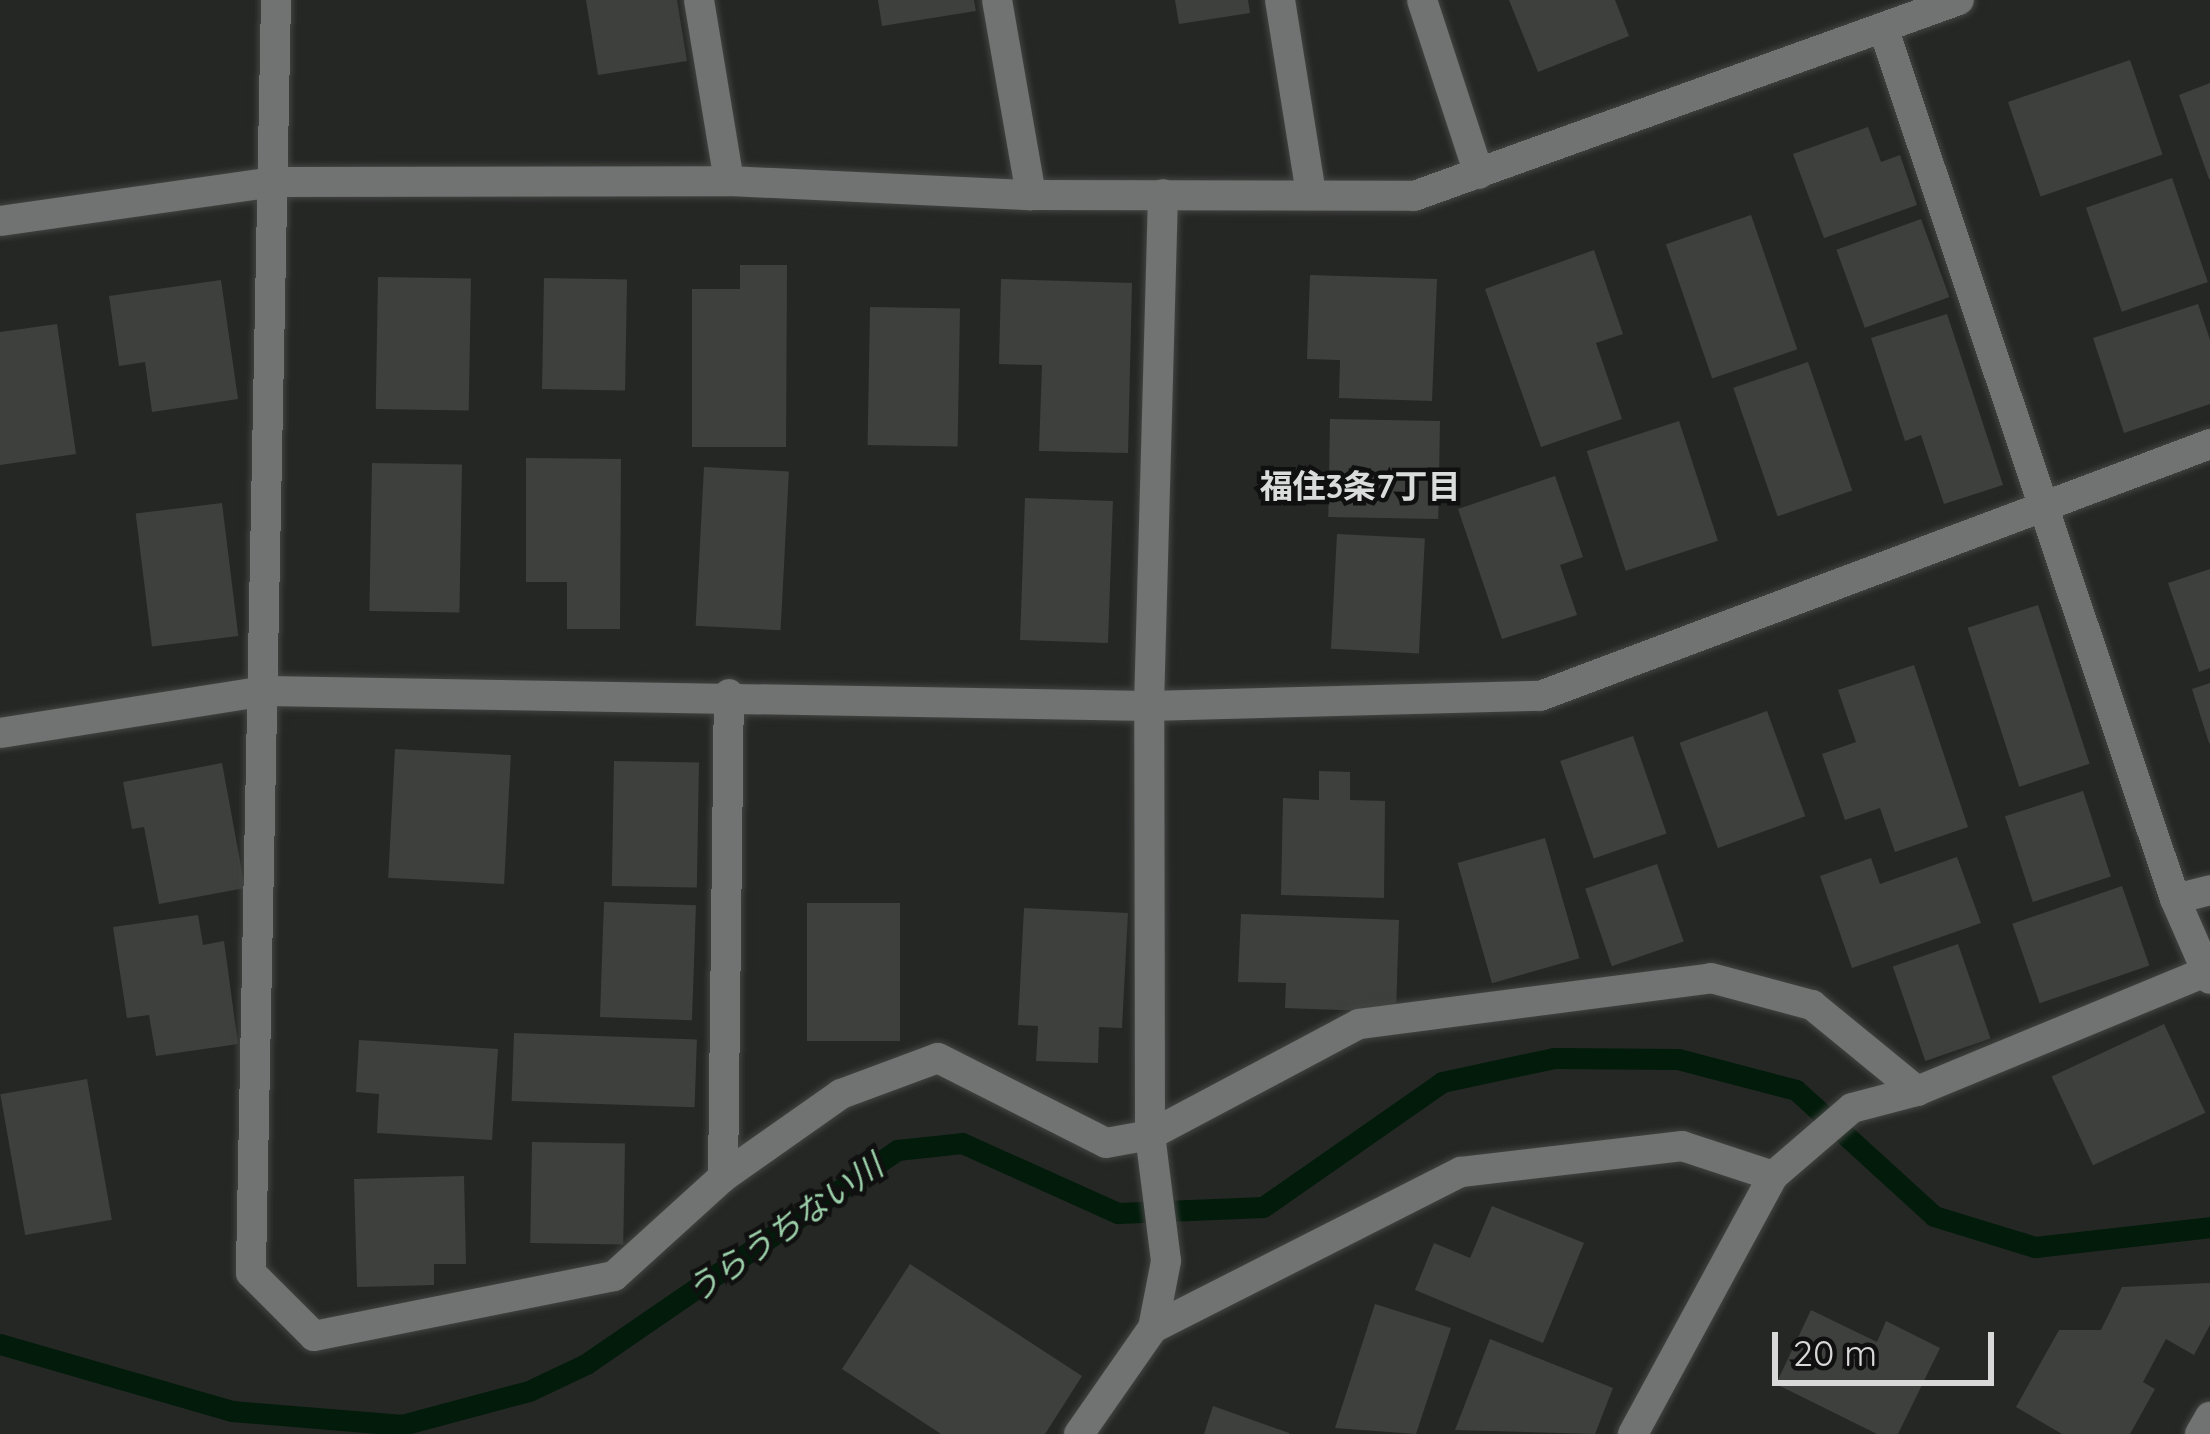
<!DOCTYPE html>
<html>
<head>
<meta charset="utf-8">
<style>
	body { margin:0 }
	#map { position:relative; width:2210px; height:1434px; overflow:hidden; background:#252725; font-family:Quicksand,"Noto Sans JP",sans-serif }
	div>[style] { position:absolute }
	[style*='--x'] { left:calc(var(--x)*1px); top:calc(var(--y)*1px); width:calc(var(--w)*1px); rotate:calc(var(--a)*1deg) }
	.stream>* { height:21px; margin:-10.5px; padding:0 10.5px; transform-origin:10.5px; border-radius:10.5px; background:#021b0a }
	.building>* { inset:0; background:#3e403e; transform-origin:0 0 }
	.roads { filter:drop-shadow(0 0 3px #424442) drop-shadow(0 0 3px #424442) }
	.street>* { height:30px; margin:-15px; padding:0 15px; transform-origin:15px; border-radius:15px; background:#707371 }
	span { translate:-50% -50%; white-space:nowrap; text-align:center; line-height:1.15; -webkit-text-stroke:9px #0f100f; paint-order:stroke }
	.neighbourhood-label { font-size:33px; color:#d9dcda; font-weight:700 }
	.water-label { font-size:33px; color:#9bcfa9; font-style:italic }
	.scale { position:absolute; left:1772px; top:1332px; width:222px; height:54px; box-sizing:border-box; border:6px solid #d7d8d7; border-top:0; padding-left:15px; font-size:36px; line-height:42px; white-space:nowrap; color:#d7d8d7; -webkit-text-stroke:9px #0f100f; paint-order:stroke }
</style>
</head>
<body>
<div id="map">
	<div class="stream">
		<div style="--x:0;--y:1344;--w:241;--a:16.1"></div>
		<div style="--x:232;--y:1411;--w:171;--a:4.7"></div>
		<div style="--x:402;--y:1425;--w:131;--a:-15"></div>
		<div style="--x:529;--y:1391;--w:63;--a:-25.3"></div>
		<div style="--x:586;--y:1364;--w:378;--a:-34.5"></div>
		<div style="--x:897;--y:1150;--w:65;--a:-6.1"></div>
		<div style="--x:962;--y:1143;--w:171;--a:24.2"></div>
		<div style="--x:1118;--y:1213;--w:145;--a:-2.4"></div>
		<div style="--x:1263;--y:1207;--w:218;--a:-34.9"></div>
		<div style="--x:1442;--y:1082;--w:115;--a:-12.1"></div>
		<div style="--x:1554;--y:1058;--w:124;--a:0.5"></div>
		<div style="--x:1678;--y:1059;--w:122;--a:14.7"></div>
		<div style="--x:1796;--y:1090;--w:187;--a:42.4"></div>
		<div style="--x:1934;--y:1216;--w:106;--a:17.1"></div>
		<div style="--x:2035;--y:1247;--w:176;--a:-6.5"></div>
	</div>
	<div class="building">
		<div style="clip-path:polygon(586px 0,677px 0,687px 61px,598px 75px)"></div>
		<div style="clip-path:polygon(878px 0,974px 0,976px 11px,882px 26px)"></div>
		<div style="clip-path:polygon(1175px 0,1248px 0,1250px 13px,1179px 24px)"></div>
		<div style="clip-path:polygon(1509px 0,1615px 0,1629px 36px,1538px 72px)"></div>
		<div style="left:2130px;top:60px;width:100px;height:129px;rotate:71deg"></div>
		<div style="clip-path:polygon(2210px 83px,2210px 179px,2209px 179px,2179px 95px)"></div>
		<div style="clip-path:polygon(1868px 127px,1881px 162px,1900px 155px,1917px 205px,1824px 238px,1793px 154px)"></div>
		<div style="left:2172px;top:178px;width:110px;height:91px;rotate:71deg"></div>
		<div style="left:1751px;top:215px;width:142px;height:90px;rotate:71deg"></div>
		<div style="left:1921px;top:219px;width:83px;height:90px;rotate:70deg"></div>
		<div style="clip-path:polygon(1594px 250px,1623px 334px,1596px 343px,1622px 419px,1541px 447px,1485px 289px)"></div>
		<div style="clip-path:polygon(740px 265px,787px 265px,786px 447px,692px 447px,692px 289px,740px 289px)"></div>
		<div style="clip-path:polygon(1310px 275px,1437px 279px,1432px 401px,1339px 398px,1340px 360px,1307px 359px)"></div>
		<div style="left:378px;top:277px;width:93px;height:132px;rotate:1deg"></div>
		<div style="left:544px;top:278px;width:83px;height:111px;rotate:1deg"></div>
		<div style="clip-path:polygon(1001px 279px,1132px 283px,1128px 453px,1039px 451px,1042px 365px,999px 364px)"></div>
		<div style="clip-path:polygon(221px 280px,238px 399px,152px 412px,145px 362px,119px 366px,109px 296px)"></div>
		<div style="clip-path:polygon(2198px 304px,2210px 340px,2210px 404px,2124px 433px,2093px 338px)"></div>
		<div style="left:870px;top:307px;width:90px;height:138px;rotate:1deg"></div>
		<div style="clip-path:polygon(1947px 314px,2003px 485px,1944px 504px,1921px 435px,1905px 441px,1871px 338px)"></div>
		<div style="clip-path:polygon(57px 324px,76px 454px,0 465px,0 332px)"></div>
		<div style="left:1808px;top:362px;width:136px;height:79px;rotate:71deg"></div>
		<div style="left:1330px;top:419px;width:110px;height:98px;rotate:1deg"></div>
		<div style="left:1679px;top:421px;width:126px;height:97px;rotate:72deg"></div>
		<div style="clip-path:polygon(526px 458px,621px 459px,620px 629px,567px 629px,567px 582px,526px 582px)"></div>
		<div style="left:372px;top:463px;width:90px;height:148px;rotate:1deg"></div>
		<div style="left:704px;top:467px;width:85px;height:159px;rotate:3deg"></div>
		<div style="clip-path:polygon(1555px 476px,1583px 557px,1560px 565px,1577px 615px,1502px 639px,1458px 509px)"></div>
		<div style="left:1025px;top:498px;width:88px;height:142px;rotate:2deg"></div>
		<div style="left:222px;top:503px;width:134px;height:87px;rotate:83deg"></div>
		<div style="left:1337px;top:534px;width:88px;height:115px;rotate:3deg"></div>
		<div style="clip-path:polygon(2210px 569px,2210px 668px,2199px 672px,2168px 583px)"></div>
		<div style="left:2038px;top:605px;width:167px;height:74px;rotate:72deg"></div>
		<div style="clip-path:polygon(1914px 665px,1968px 827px,1895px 852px,1880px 808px,1845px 820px,1822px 754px,1856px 742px,1838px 690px)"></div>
		<div style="clip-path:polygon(2210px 683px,2210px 743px,2209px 743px,2192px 689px)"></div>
		<div style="left:1767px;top:711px;width:112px;height:93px;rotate:70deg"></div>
		<div style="left:1633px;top:736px;width:103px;height:77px;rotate:71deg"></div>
		<div style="left:395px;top:749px;width:116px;height:129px;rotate:3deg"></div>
		<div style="left:614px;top:761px;width:85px;height:125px;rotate:1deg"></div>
		<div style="clip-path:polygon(222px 763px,245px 888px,159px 904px,144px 827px,132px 829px,123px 782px)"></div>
		<div style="clip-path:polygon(1319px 771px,1350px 772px,1350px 800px,1385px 801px,1384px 898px,1281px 895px,1283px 798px,1319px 800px)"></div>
		<div style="left:2083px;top:791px;width:90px;height:82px;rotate:72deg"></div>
		<div style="left:1545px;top:838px;width:125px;height:91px;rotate:74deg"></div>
		<div style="clip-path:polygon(1957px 857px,1981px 923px,1852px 968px,1820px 876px,1871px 858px,1880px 884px)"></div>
		<div style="left:1657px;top:864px;width:82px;height:76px;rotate:71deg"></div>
		<div style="left:2122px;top:886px;width:84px;height:116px;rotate:71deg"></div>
		<div style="left:604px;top:902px;width:92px;height:115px;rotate:2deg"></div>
		<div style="left:900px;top:903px;width:138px;height:93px;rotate:90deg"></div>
		<div style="clip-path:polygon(1024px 908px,1128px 913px,1122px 1028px,1099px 1027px,1098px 1063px,1036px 1061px,1038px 1026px,1018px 1025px)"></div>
		<div style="clip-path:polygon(1241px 914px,1399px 920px,1396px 1012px,1285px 1008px,1286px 983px,1238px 982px)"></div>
		<div style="clip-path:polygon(198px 915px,203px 945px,224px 941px,238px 1044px,156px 1056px,149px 1015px,127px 1018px,113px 927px)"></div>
		<div style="left:1958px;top:944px;width:100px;height:69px;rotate:71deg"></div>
		<div style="left:2164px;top:1024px;width:98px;height:124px;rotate:65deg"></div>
		<div style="left:514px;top:1033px;width:183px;height:68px;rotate:2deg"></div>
		<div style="clip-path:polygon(359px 1040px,498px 1049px,492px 1140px,377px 1133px,379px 1094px,356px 1092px)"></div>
		<div style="left:87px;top:1079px;width:143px;height:88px;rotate:80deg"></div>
		<div style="left:532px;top:1142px;width:93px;height:101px;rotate:1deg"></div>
		<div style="clip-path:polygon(464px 1176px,466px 1264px,434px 1264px,434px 1285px,357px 1287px,354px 1179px)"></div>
		<div style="clip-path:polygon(1492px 1206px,1584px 1243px,1543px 1343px,1415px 1290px,1434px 1243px,1470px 1258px)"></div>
		<div style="clip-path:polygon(910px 1264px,1082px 1376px,1045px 1434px,941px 1434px,842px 1369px)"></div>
		<div style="clip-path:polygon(2210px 1283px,2210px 1325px,2194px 1355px,2166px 1339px,2143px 1382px,2155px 1389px,2130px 1434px,2062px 1434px,2016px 1407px,2059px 1330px,2101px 1330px,2122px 1287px)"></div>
		<div style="clip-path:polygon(1375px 1304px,1451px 1328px,1416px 1434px,1335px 1428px)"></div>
		<div style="clip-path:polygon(1811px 1310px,1877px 1342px,1886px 1321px,1940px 1348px,1898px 1434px,1877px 1434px,1776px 1384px)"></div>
		<div style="clip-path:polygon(1490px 1339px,1613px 1388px,1595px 1434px,1455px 1430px)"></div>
		<div style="clip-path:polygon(1213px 1406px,1289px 1433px,1289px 1434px,1204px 1434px)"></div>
	</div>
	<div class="roads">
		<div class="street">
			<div style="--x:276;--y:0;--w:1273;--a:91.13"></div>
			<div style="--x:251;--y:1273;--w:89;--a:45"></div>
			<div style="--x:314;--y:1336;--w:306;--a:-11.3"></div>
			<div style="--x:614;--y:1276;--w:147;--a:-42.2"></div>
			<div style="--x:723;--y:1177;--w:144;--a:-35.1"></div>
			<div style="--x:841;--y:1094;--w:103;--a:-20.4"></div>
			<div style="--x:938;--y:1058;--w:188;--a:26.8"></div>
			<div style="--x:1106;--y:1143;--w:45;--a:-10.3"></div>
			<div style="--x:1150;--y:1135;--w:237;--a:-28"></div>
			<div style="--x:1359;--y:1024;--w:355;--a:-7.4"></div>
			<div style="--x:1711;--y:978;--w:105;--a:15"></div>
			<div style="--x:1812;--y:1005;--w:136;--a:39.3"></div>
			<div style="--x:1917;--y:1091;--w:313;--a:-22.4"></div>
			<div style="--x:699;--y:0;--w:183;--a:80.6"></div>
			<div style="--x:997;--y:0;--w:198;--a:80.1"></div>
			<div style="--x:1280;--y:0;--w:196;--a:80.9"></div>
			<div style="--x:1422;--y:0;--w:183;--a:71.9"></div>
			<div style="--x:1884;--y:30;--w:916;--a:71.49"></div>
			<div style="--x:2175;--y:899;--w:87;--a:66.4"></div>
			<div style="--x:0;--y:221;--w:277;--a:-8.1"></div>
			<div style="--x:274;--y:182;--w:455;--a:-0.1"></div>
			<div style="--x:729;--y:181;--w:302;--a:2.7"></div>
			<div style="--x:1031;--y:195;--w:383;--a:0.1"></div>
			<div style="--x:1414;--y:196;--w:579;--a:-19.78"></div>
			<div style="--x:0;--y:733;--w:269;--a:-9"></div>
			<div style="--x:266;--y:691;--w:883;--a:0.97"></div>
			<div style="--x:1149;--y:706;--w:391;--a:-1.5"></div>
			<div style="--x:1540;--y:696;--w:716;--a:-20.61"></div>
			<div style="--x:2175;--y:899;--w:36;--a:-14"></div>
			<div style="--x:1773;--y:1176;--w:104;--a:-40.7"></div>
			<div style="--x:1852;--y:1108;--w:67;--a:-14.7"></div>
			<div style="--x:723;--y:1177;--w:483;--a:-89.3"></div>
			<div style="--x:1153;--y:1328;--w:68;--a:-79"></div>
			<div style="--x:1166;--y:1261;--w:127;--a:-97.2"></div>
			<div style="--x:1150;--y:1135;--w:429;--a:-90.1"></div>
			<div style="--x:1149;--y:706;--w:512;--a:-88.43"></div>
			<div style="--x:1079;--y:1434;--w:129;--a:-55.1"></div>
			<div style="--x:1153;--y:1328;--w:345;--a:-26.9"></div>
			<div style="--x:1461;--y:1172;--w:223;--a:-6.7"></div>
			<div style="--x:1682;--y:1146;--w:96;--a:18.2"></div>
			<div style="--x:1773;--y:1176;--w:294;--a:118.5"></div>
			<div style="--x:2200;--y:1434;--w:20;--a:-60"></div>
		</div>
	</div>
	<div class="neighbourhood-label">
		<span style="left:1360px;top:486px">福住3条7丁目</span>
	</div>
	<div class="water-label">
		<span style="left:784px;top:1228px;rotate:-35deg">うらうちない川</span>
	</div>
	<div class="scale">20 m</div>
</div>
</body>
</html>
